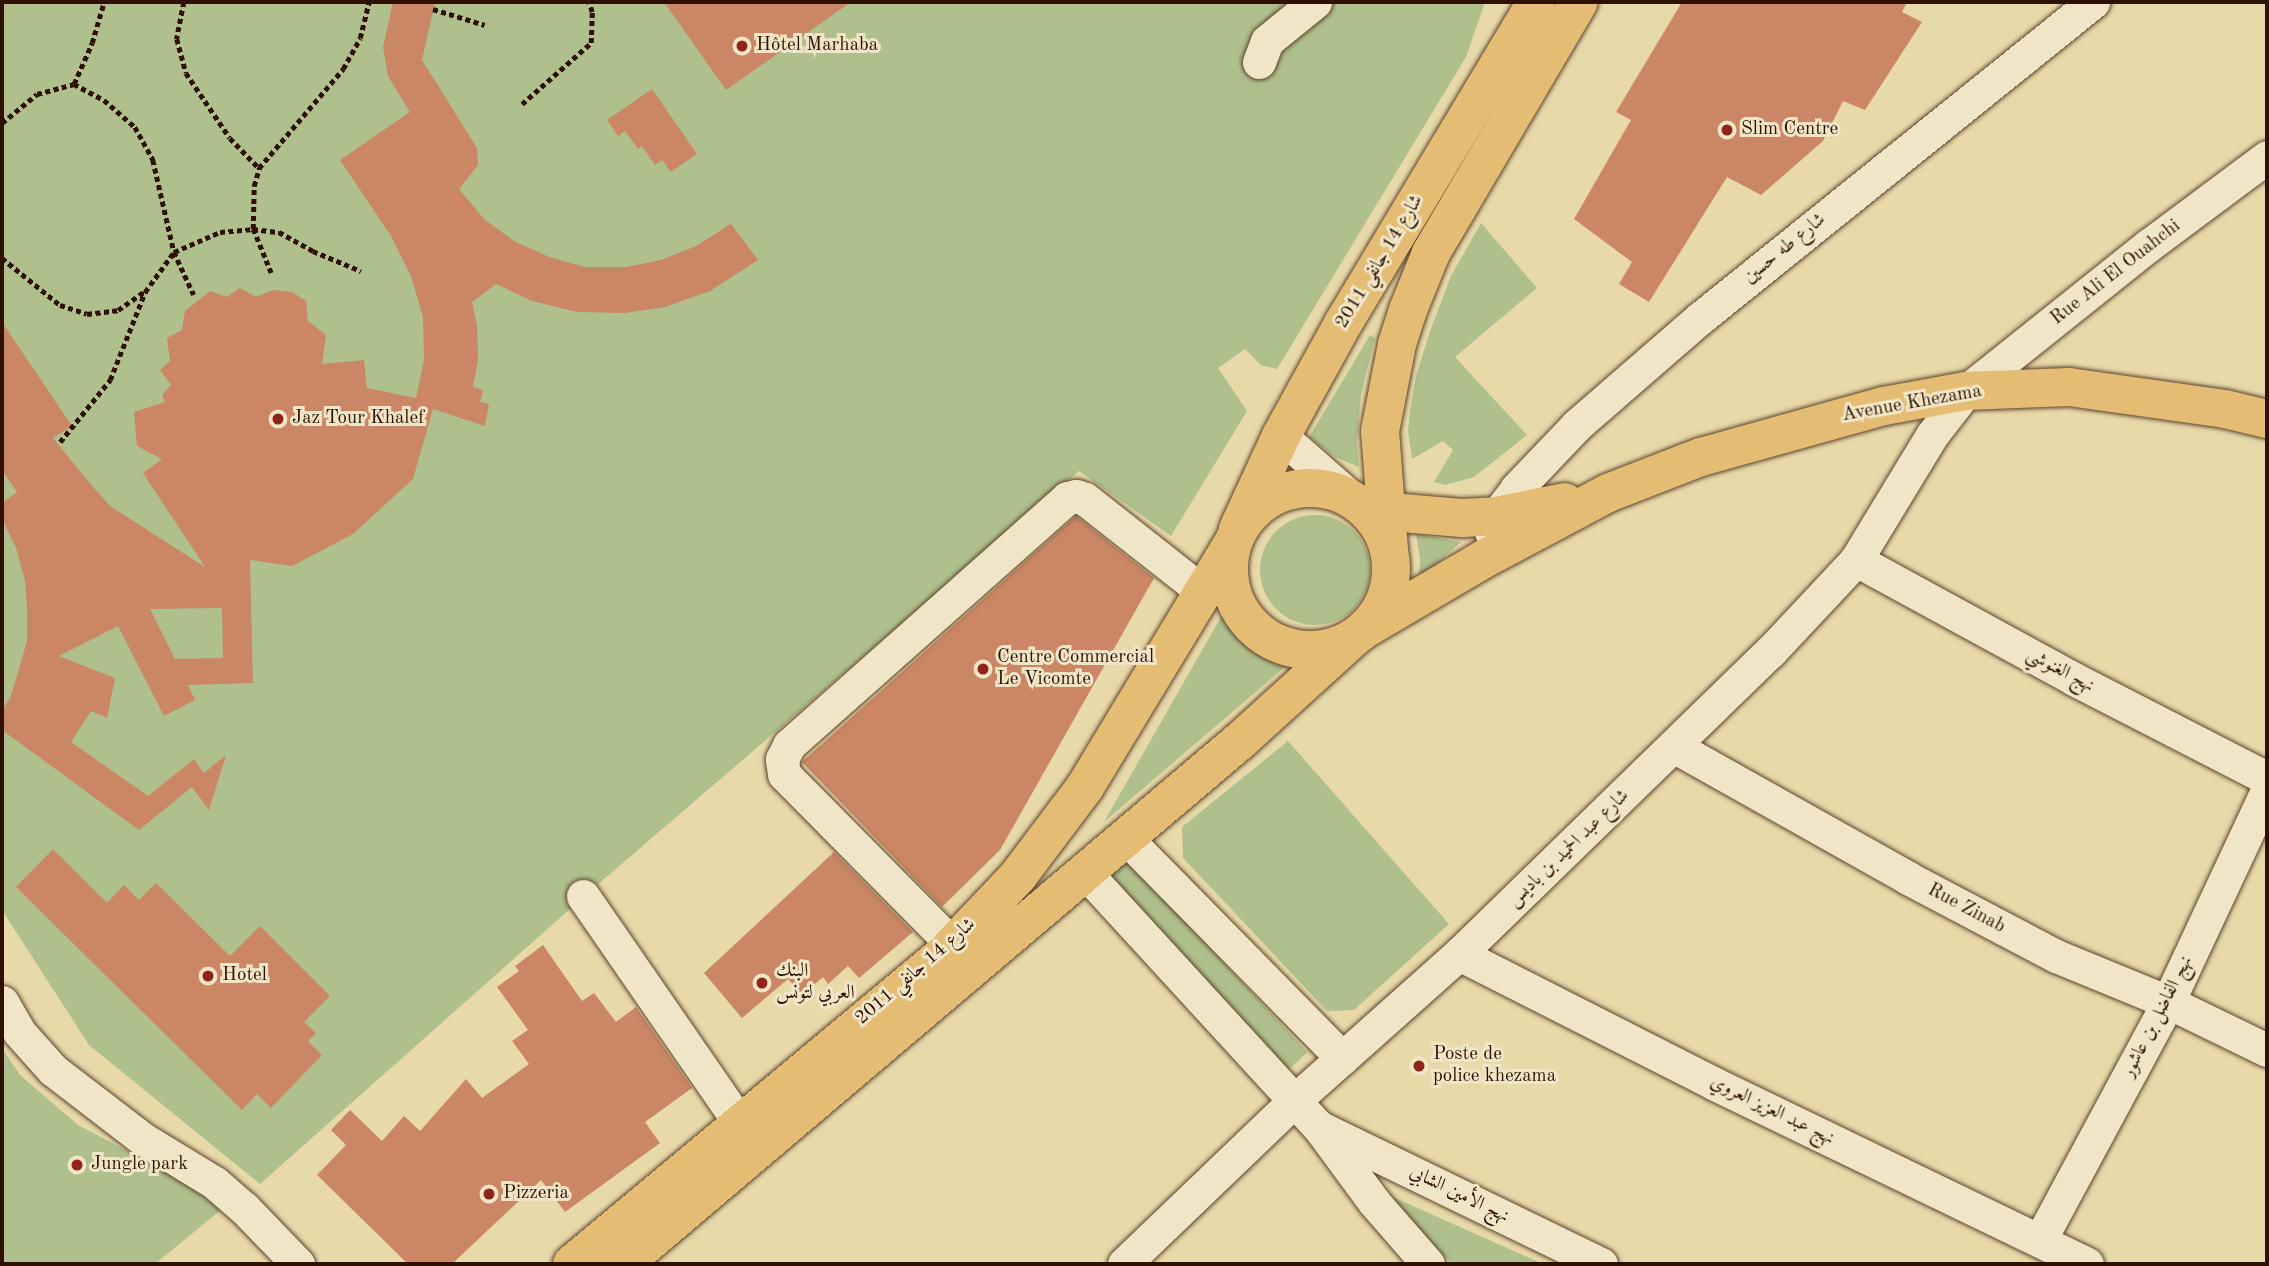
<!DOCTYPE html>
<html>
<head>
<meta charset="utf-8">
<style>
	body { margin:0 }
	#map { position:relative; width:2269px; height:1266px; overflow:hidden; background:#e8d9a9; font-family:"Old Standard TT",Amiri,serif }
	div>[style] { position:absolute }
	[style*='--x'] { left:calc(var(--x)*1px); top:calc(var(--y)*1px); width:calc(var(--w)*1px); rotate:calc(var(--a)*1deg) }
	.green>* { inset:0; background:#afc08d; transform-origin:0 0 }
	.round { border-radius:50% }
	.building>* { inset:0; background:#cb8665 }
	.path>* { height:4.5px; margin-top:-2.25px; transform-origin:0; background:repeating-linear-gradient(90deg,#2e1102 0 5px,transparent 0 8.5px) }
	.roads { filter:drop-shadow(0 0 2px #5c432c) drop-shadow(0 0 2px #5c432c) }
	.minor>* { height:33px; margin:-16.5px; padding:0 16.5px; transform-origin:16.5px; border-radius:16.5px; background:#f0e6c7 }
	.major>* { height:38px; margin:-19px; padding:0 19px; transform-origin:19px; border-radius:19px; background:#e4bc74 }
	.major>.ring { margin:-19px; padding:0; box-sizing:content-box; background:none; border:38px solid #e4bc74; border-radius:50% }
	.dots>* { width:19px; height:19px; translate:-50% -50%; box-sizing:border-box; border:4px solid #f0e6c7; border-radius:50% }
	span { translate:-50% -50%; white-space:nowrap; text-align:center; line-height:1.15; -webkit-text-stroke:6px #f0e6c7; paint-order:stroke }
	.poi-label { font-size:19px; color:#2e1102 }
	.left { translate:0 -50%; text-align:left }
	.street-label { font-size:19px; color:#2e1102 }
	.frame { position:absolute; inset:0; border:4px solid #2e1102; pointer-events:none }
</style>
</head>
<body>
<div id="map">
	<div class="green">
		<div style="clip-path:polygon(2px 2px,1485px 2px,1466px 57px,1277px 369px,1261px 365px,1245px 349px,1218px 368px,1247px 411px,1171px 536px,1079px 471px,596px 886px,260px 1184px,89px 1045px,2px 910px)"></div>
		<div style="clip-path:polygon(1481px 223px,1537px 288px,1455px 357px,1527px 435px,1474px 477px,1445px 485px,1434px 482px,1453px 450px,1443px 441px,1412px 459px,1408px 431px,1410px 411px,1416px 376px,1430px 331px,1451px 276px)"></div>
		<div style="clip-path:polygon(1370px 335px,1375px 338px,1361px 395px,1357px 440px,1359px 467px,1335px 457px,1309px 437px)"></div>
		<div class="round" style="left:1260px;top:515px;width:110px;height:110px"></div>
		<div style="clip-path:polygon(1416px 534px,1461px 542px,1419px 580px,1420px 559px)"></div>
		<div style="clip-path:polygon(1225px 610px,1234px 627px,1251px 646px,1286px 666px,1104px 822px)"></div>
		<div style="clip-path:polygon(1288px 741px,1449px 924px,1354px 1010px,1327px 1011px,1183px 858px,1182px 827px)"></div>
		<div style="left:1128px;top:860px;width:263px;height:25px;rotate:47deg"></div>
		<div style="clip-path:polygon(2px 1048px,20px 1075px,78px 1125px,228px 1204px,155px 1264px,2px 1264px)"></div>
		<div style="clip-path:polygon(1384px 1193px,1543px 1264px,1452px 1264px)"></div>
	</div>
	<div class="building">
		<div style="clip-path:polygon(evenodd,393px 2px,435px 2px,422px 60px,477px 148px,478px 165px,459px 189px,484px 219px,514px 241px,549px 257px,585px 267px,626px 267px,661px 260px,696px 246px,731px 224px,758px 260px,710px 291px,665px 307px,625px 313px,577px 312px,532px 301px,496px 284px,472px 302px,477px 325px,478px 359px,473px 387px,483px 390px,480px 402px,489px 404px,485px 426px,433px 409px,413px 479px,353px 534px,292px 566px,250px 560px,253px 683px,188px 685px,195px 700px,164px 716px,118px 626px,59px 656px,115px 678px,107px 718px,91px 711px,71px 742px,148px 796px,194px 759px,204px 773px,226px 755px,209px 810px,192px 787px,139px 830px,2px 730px,2px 711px,11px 696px,27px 641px,27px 609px,25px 580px,16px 548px,2px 519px,2px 503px,17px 492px,2px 470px,2px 322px,72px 426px,53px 438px,88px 481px,110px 506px,205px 567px,143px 473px,162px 459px,137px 446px,134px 412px,165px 402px,162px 395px,171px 385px,160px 370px,170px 361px,167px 338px,182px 330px,185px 311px,210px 291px,227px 297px,240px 288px,256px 297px,273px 290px,292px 292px,306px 301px,308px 321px,326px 335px,322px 364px,364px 360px,367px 388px,416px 398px,424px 359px,423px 317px,411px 276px,391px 236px,340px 160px,410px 112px,388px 76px,383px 47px,393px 2px,222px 608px,223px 658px,175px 659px,150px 609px,222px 608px)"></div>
		<div style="clip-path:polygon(664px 2px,851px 2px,726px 90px)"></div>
		<div style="clip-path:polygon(1682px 2px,1907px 2px,1902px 12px,1922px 22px,1865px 110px,1843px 101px,1823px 141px,1761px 195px,1727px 177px,1649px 302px,1619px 284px,1632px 262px,1574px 219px,1631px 120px,1616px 112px)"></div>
		<div style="clip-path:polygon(652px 89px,697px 154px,671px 172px,662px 160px,655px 165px,642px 146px,638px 149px,625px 131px,618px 136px,607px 120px)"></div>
		<div style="clip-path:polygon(1076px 516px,1154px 578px,1000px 850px,942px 907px,802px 762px)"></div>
		<div style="clip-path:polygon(53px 849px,107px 903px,124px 885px,139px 900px,156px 883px,230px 956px,260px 926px,330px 996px,304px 1022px,316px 1033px,308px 1041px,322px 1055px,271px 1108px,257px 1094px,242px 1110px,16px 887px)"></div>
		<div style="clip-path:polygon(834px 852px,913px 932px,859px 978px,848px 966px,828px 984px,823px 977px,802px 995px,788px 979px,742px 1018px,704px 973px)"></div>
		<div style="clip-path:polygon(543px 945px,582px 1001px,594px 993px,616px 1022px,636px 1007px,692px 1088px,645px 1122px,660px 1143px,565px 1212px,541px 1180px,452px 1264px,408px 1264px,317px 1175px,346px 1145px,331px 1130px,350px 1110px,382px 1141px,404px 1116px,420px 1131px,466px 1079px,482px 1098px,529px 1064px,512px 1041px,528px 1030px,497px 987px,519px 971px,515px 966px)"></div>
	</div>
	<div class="path">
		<div style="--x:184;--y:2;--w:38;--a:101"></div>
		<div style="--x:177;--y:39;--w:35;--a:75"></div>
		<div style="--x:186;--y:73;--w:78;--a:55.9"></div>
		<div style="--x:230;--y:138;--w:42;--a:46"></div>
		<div style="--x:433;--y:9;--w:54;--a:17.1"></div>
		<div style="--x:74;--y:84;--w:45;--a:-66.3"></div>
		<div style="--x:92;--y:43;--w:43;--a:-73.7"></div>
		<div style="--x:522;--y:104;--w:92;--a:-41.5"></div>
		<div style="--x:591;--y:43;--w:31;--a:-88"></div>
		<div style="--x:592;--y:12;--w:10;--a:-107"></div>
		<div style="--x:2;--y:123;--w:45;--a:-39.6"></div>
		<div style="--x:37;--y:94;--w:38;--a:-15"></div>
		<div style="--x:74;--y:84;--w:34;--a:28"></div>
		<div style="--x:104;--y:100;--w:41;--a:41.1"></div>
		<div style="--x:135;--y:127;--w:38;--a:61"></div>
		<div style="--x:153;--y:160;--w:94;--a:77.1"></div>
		<div style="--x:174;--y:252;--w:47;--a:65.1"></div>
		<div style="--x:2;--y:258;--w:75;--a:39"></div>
		<div style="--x:60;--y:305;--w:28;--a:18"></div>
		<div style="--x:87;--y:314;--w:31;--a:-7"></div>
		<div style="--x:118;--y:310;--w:32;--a:-35"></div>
		<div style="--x:271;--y:273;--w:48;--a:-112.2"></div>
		<div style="--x:253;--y:229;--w:43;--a:-88.7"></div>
		<div style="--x:254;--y:186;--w:19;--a:-74"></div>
		<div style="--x:259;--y:168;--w:130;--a:-49.7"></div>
		<div style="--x:343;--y:69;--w:35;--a:-61"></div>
		<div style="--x:360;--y:38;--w:37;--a:-76"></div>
		<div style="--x:60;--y:442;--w:80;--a:-51.1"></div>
		<div style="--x:110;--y:380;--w:95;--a:-68.3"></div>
		<div style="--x:145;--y:292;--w:49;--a:-54.1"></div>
		<div style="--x:174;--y:252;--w:50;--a:-23.5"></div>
		<div style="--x:220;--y:232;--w:33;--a:-5"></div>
		<div style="--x:253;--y:229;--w:26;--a:7"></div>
		<div style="--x:279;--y:232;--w:39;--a:29"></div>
		<div style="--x:313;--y:251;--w:52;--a:22.6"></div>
	</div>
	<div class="roads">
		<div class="minor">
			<div style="--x:1259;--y:62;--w:22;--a:-69"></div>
			<div style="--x:1267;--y:41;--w:62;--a:-39.1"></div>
			<div style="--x:1281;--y:436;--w:98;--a:41.3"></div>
			<div style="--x:1491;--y:532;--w:17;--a:-73"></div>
			<div style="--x:1496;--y:516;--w:34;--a:-53"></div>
			<div style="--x:1516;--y:489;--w:88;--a:-46.4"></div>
			<div style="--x:1577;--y:425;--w:162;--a:-41"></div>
			<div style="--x:1699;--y:319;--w:506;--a:-38.82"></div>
			<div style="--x:1856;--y:560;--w:248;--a:28.6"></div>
			<div style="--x:2074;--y:679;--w:217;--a:27.2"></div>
			<div style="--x:1675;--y:747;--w:267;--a:29.3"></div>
			<div style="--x:1908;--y:878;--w:167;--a:27.8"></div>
			<div style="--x:2056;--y:956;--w:121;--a:22.3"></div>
			<div style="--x:2168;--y:1002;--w:110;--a:25.9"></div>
			<div style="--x:1125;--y:837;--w:310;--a:45.5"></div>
			<div style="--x:1084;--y:871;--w:346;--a:47.5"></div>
			<div style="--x:1318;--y:1126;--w:94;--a:53.6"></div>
			<div style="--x:1374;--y:1202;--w:82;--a:48.9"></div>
			<div style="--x:583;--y:896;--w:275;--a:55.4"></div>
			<div style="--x:953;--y:945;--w:240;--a:-134.7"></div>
			<div style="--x:784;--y:774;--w:15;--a:-98"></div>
			<div style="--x:782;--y:759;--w:16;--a:-63"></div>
			<div style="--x:789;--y:745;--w:372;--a:-41.6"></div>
			<div style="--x:1067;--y:498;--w:9;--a:-13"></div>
			<div style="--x:1076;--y:496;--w:9;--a:18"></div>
			<div style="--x:1085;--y:499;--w:149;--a:38.2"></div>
			<div style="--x:1459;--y:954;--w:287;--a:26.9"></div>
			<div style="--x:1715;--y:1084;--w:413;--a:25.8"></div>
			<div style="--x:2;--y:1002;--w:34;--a:60"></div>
			<div style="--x:19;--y:1032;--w:51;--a:48.2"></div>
			<div style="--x:53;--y:1070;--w:113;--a:37.5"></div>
			<div style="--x:143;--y:1139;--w:84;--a:31.4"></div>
			<div style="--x:215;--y:1183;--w:38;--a:41"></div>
			<div style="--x:244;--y:1208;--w:78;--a:46"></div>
			<div style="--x:1323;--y:1129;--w:309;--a:25.9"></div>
			<div style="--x:2040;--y:1240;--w:270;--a:-61.7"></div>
			<div style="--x:2168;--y:1002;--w:233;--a:-64.9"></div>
			<div style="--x:1124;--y:1264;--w:236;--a:-43.8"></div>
			<div style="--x:1294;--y:1101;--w:221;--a:-41.7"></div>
			<div style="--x:1459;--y:954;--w:434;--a:-44.2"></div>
			<div style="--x:1770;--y:652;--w:126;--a:-46.9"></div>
			<div style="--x:1856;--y:560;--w:146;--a:-58.7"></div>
			<div style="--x:1932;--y:435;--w:56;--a:-52.3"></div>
			<div style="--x:1966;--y:391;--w:234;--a:-38.6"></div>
			<div style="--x:2149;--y:245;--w:147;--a:-36.7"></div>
		</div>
		<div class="major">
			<div class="ring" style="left:1229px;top:488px;width:124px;height:124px"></div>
			<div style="--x:1367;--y:510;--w:95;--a:4.8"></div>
			<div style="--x:1462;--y:518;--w:34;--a:-3"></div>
			<div style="--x:1496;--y:516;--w:70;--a:-11.5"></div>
			<div style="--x:1238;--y:529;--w:102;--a:-65.2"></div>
			<div style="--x:1281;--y:436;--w:130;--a:-61.1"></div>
			<div style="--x:1344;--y:322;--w:373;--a:-59"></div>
			<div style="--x:1389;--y:550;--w:119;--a:-94.3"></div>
			<div style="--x:1380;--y:431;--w:89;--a:-78.9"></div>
			<div style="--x:1397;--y:344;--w:36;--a:-72"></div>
			<div style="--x:1408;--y:310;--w:61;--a:-68"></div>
			<div style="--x:1431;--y:253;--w:291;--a:-59.5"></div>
			<div style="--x:1365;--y:629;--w:138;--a:-30.5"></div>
			<div style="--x:1484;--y:559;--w:140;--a:-28"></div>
			<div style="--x:1608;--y:493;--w:100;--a:-21.2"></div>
			<div style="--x:1701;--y:457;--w:190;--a:-15.6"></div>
			<div style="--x:1884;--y:406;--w:83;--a:-10.4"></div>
			<div style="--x:1966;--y:391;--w:103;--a:-2.2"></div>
			<div style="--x:2069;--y:387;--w:158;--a:8"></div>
			<div style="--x:2225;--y:409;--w:43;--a:13.4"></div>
			<div style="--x:572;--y:1264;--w:487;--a:-39.8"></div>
			<div style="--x:946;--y:952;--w:105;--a:-46.5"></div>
			<div style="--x:1018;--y:876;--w:111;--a:-53"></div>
			<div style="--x:1085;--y:787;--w:284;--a:-58.8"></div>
			<div style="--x:623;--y:1264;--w:809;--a:-40.29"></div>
			<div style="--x:1240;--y:741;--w:151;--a:-42.3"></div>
		</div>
	</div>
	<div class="dots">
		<div style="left:742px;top:46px;background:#8f2418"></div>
		<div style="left:1727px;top:130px;background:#8f2418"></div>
		<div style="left:278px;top:419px;background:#8f2418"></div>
		<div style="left:983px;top:669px;background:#8f2418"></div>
		<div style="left:208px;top:976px;background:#8f2418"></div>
		<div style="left:762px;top:983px;background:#8f2418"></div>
		<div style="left:1419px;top:1066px;background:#8f2418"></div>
		<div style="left:77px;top:1165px;background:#8f2418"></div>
		<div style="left:489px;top:1194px;background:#8f2418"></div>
	</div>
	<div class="poi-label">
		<span class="left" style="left:756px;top:46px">Hôtel Marhaba</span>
		<span class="left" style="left:1741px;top:130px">Slim Centre</span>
		<span class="left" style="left:292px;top:419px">Jaz Tour Khalef</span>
		<span class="left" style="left:997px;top:669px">Centre Commercial<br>Le Vicomte</span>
		<span class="left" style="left:776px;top:983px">البنك<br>العربي لتونس</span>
		<span class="left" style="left:222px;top:976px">Hotel</span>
		<span class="left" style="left:1433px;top:1066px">Poste de<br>police khezama</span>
		<span class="left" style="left:91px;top:1165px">Jungle park</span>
		<span class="left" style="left:503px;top:1194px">Pizzeria</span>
	</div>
	<div class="street-label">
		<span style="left:1785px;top:249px;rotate:-39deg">شارع طه حسين</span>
		<span style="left:1380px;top:262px;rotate:-59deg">شارع 14 جانفي 2011</span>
		<span style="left:2116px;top:273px;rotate:-38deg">Rue Ali El Ouahchi</span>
		<span style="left:1912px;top:404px;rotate:-10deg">Avenue Khezama</span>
		<span style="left:2060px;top:671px;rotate:28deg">نهج الغنوشي</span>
		<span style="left:1569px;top:849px;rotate:-44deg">شارع عبد الحميد بن باديس</span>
		<span style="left:1966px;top:909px;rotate:28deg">Rue Zinab</span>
		<span style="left:916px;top:972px;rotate:-41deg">شارع 14 جانفي 2011</span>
		<span style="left:2158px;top:1017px;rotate:-63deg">نهج الفاضل بن عاشور</span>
		<span style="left:1772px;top:1111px;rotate:26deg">نهج عبد العزيز العروي</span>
		<span style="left:1459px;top:1195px;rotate:26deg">نهج الأمين الشابي</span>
	</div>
	<div class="frame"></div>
</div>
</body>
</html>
